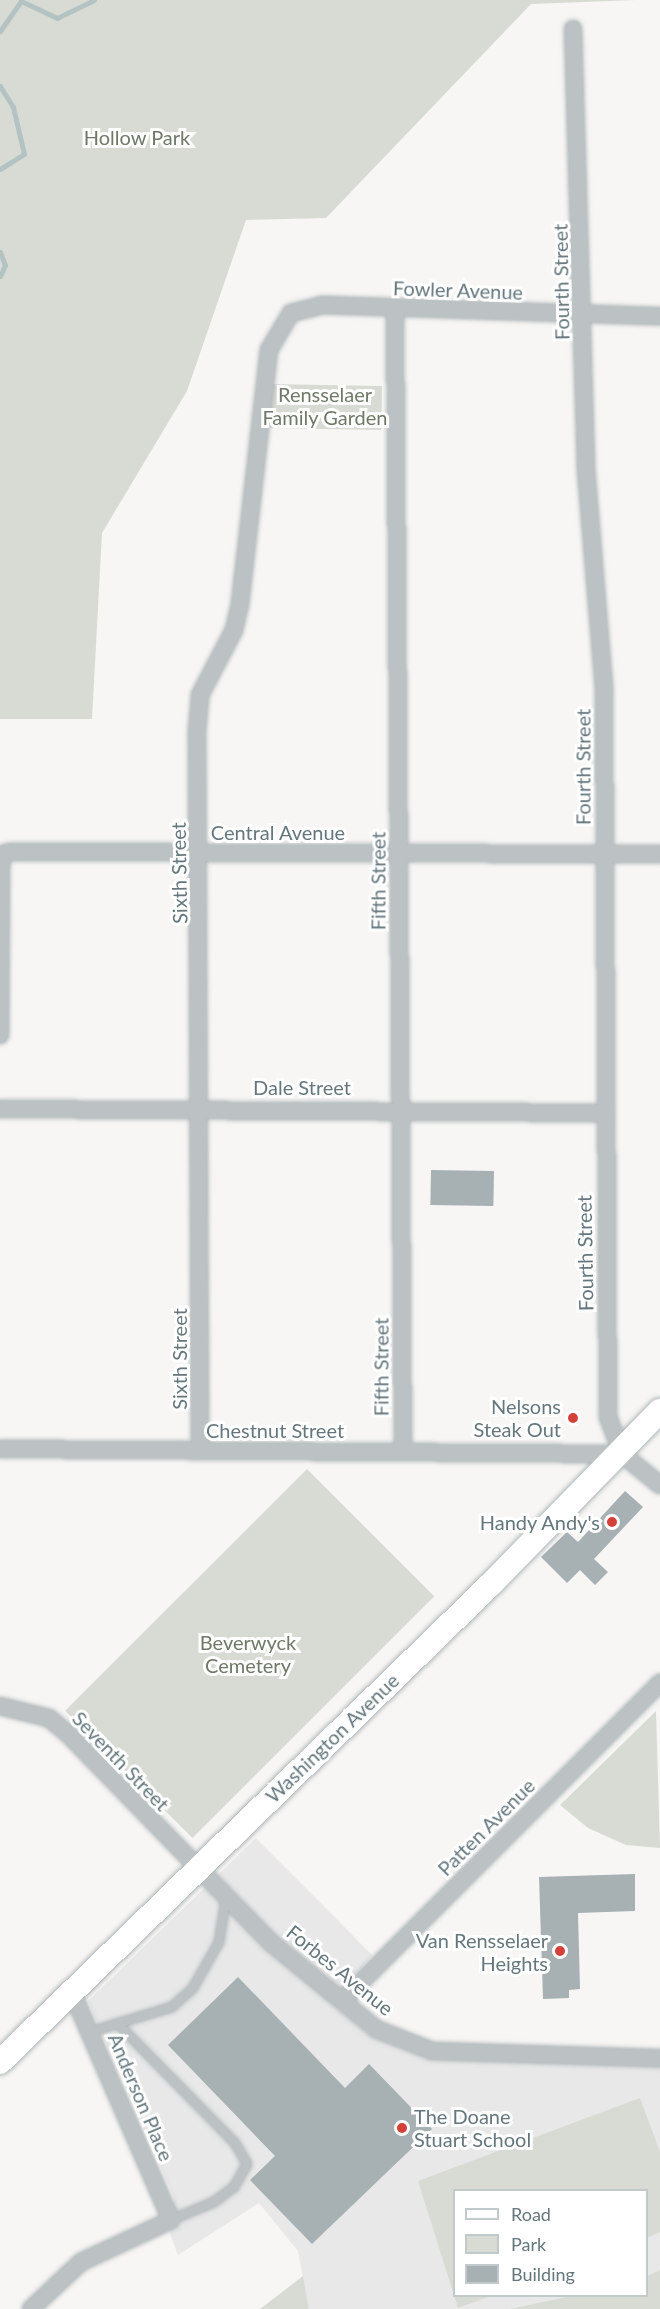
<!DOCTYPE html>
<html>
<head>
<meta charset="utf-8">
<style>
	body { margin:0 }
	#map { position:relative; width:660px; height:2309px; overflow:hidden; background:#f7f6f4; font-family:Lato,sans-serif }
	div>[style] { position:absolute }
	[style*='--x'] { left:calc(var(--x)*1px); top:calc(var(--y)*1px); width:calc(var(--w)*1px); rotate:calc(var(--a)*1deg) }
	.built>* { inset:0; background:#e8e8e8 }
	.green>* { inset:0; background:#d8dbd4; transform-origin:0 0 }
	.stream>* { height:5px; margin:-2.5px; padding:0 2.5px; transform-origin:2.5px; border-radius:2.5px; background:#b3c3c3 }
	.building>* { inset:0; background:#a7b0b3; transform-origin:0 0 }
	.roads { filter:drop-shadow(0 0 2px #afb6b9) drop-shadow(0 0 2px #afb6b9) }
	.lane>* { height:8px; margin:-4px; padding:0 4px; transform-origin:4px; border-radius:4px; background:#bcc2c4 }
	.street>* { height:16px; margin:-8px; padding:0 8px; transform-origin:8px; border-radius:8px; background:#bcc2c4 }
	.secondary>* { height:24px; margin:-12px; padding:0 12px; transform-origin:12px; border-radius:12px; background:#fff }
	.dots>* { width:16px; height:16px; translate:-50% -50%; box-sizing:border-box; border:3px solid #fff; border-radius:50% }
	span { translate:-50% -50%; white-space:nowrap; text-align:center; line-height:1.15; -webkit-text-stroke:6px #fff; paint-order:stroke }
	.park-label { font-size:20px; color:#6e7a67 }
	.street-label { font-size:20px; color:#65777d }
	.poi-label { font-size:20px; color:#65777d }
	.right { translate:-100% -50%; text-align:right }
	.left { translate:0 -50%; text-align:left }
	.legend { position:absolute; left:453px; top:2189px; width:195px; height:108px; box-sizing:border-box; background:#fff; border:2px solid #c1c9cb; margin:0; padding:8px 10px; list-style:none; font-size:18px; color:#65777d }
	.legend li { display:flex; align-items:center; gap:12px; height:30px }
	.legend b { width:30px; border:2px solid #c1c9cb }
</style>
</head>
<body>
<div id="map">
	<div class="built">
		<div style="clip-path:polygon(256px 1838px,372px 1955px,330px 2003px,368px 2035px,430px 2059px,660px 2066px,660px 2270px,647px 2276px,646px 2190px,454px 2190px,454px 2296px,571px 2296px,509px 2309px,309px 2309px,298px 2251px,259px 2203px,178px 2255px,170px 2234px,174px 2197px,88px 2001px)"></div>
	</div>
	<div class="green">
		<div style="clip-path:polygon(0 0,636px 0,531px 4px,326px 218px,246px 220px,187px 391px,102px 533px,92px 719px,0 719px)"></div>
		<div style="left:268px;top:384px;width:114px;height:44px;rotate:1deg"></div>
		<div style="left:307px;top:1469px;width:180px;height:342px;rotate:45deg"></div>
		<div style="clip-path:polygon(656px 1711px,660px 1848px,626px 1845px,588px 1828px,560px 1805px)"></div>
		<div style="clip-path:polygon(640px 2098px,660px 2152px,660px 2232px,647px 2238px,646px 2190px,454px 2190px,454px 2296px,491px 2296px,458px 2308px,418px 2181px)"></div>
		<div style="clip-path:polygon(660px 2270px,660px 2309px,509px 2309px,571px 2296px,646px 2296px,647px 2276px)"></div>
		<div style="clip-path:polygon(303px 2276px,309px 2309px,260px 2309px)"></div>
	</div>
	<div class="stream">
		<div style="--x:0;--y:31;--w:37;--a:-55"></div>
		<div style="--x:21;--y:1;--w:40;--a:25"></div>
		<div style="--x:57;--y:18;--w:41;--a:-25.9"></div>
		<div style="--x:0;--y:86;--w:25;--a:58"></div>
		<div style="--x:13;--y:107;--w:48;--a:76.8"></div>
		<div style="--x:24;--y:154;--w:28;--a:148"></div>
		<div style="--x:0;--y:252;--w:14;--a:69"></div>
		<div style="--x:5;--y:265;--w:12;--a:114"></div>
	</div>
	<div class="building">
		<div style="left:431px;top:1170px;width:63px;height:35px;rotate:1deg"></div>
		<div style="clip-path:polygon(625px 1491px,643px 1507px,594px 1559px,608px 1572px,595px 1585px,580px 1570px,567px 1583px,541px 1557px,567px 1532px,578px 1542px)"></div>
		<div style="clip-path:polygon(635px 1874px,635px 1911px,578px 1913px,580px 1989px,569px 1990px,569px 1998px,543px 1999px,539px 1877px)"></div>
		<div style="clip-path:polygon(238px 1977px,345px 2088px,369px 2064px,432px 2129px,312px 2244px,250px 2180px,275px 2156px,168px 2045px)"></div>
	</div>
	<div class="roads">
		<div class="lane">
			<div style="--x:119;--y:2025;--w:165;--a:45.5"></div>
			<div style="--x:235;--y:2143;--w:24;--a:60"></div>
			<div style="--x:247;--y:2164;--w:26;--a:119"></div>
			<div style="--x:234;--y:2187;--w:25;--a:143"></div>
			<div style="--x:214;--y:2202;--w:47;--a:157.3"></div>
			<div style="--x:90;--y:2032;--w:86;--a:-17"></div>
			<div style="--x:172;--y:2007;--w:28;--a:-42"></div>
			<div style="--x:193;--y:1988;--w:53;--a:-60.5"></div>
			<div style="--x:219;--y:1942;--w:45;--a:-81"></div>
		</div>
		<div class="street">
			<div style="--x:573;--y:29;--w:440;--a:88.3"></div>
			<div style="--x:586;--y:469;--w:221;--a:85.3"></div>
			<div style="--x:604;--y:689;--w:728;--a:89.69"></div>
			<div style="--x:608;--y:1417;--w:40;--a:69"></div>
			<div style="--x:622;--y:1454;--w:49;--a:39.2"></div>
			<div style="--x:395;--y:309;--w:1143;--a:89.6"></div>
			<div style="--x:0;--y:1035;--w:169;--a:-89.7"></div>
			<div style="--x:1;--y:866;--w:12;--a:-81"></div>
			<div style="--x:3;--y:854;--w:7;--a:-16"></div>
			<div style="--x:10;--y:852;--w:650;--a:0.18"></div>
			<div style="--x:0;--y:1109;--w:605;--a:0.38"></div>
			<div style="--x:0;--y:1449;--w:622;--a:0.46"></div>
			<div style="--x:200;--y:1451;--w:720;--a:-90.24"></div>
			<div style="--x:197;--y:731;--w:36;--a:-85"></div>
			<div style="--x:200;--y:695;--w:73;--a:-62.4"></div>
			<div style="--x:234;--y:630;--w:27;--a:-77"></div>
			<div style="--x:240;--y:604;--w:256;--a:-83.5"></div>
			<div style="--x:269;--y:350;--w:43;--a:-59.3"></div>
			<div style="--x:291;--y:313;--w:32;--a:-14"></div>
			<div style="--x:322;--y:305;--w:338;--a:1.9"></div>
			<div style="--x:0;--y:1706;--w:50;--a:13.8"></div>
			<div style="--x:49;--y:1718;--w:26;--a:40"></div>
			<div style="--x:69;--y:1735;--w:287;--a:45.8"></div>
			<div style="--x:269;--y:1941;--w:139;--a:39.4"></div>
			<div style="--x:376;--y:2029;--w:60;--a:21.4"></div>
			<div style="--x:432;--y:2051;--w:228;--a:1.8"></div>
			<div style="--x:342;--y:2001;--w:450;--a:-45"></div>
			<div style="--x:31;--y:2309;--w:69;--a:-43.2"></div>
			<div style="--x:81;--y:2262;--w:99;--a:-25"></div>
			<div style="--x:171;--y:2220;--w:249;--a:-113.5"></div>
		</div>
		<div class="secondary">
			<div style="--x:0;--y:2062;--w:685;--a:-44.23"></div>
			<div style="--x:491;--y:1584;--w:242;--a:-45.7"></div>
		</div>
	</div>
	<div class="dots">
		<div style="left:573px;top:1418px;background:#d44138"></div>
		<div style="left:612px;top:1522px;background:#d44138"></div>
		<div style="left:560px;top:1951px;background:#d44138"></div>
		<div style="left:402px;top:2128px;background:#d44138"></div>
	</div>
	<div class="park-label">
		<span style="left:137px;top:137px">Hollow Park</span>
		<span style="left:325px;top:406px">Rensselaer<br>Family Garden</span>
		<span style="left:248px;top:1654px">Beverwyck<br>Cemetery</span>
	</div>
	<div class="street-label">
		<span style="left:561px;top:282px;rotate:-91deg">Fourth Street</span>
		<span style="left:458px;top:290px;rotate:2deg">Fowler Avenue</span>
		<span style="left:583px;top:767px;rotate:-90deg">Fourth Street</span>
		<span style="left:278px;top:832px">Central Avenue</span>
		<span style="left:179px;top:873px;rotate:-91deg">Sixth Street</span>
		<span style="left:378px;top:881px;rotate:-90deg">Fifth Street</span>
		<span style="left:302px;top:1087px">Dale Street</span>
		<span style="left:585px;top:1253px;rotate:-91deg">Fourth Street</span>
		<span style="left:179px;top:1359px;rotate:-90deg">Sixth Street</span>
		<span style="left:381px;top:1367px;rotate:-90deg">Fifth Street</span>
		<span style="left:275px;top:1430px">Chestnut Street</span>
		<span style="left:332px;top:1738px;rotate:-44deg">Washington Avenue</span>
		<span style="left:121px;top:1761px;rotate:46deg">Seventh Street</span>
		<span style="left:486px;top:1827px;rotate:-45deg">Patten Avenue</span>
		<span style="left:340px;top:1970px;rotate:39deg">Forbes Avenue</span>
		<span style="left:141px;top:2097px;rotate:67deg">Anderson Place</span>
	</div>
	<div class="poi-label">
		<span class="right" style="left:561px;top:1418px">Nelsons<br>Steak Out</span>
		<span class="right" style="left:600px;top:1522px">Handy Andy's</span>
		<span class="right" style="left:548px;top:1952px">Van Rensselaer<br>Heights</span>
		<span class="left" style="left:414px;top:2128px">The Doane<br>Stuart School</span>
	</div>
	<ul class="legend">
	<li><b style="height:8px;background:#fff"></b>Road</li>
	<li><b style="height:16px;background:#d8dbd4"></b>Park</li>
	<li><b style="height:16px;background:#a7b0b3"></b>Building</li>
	</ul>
</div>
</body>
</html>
